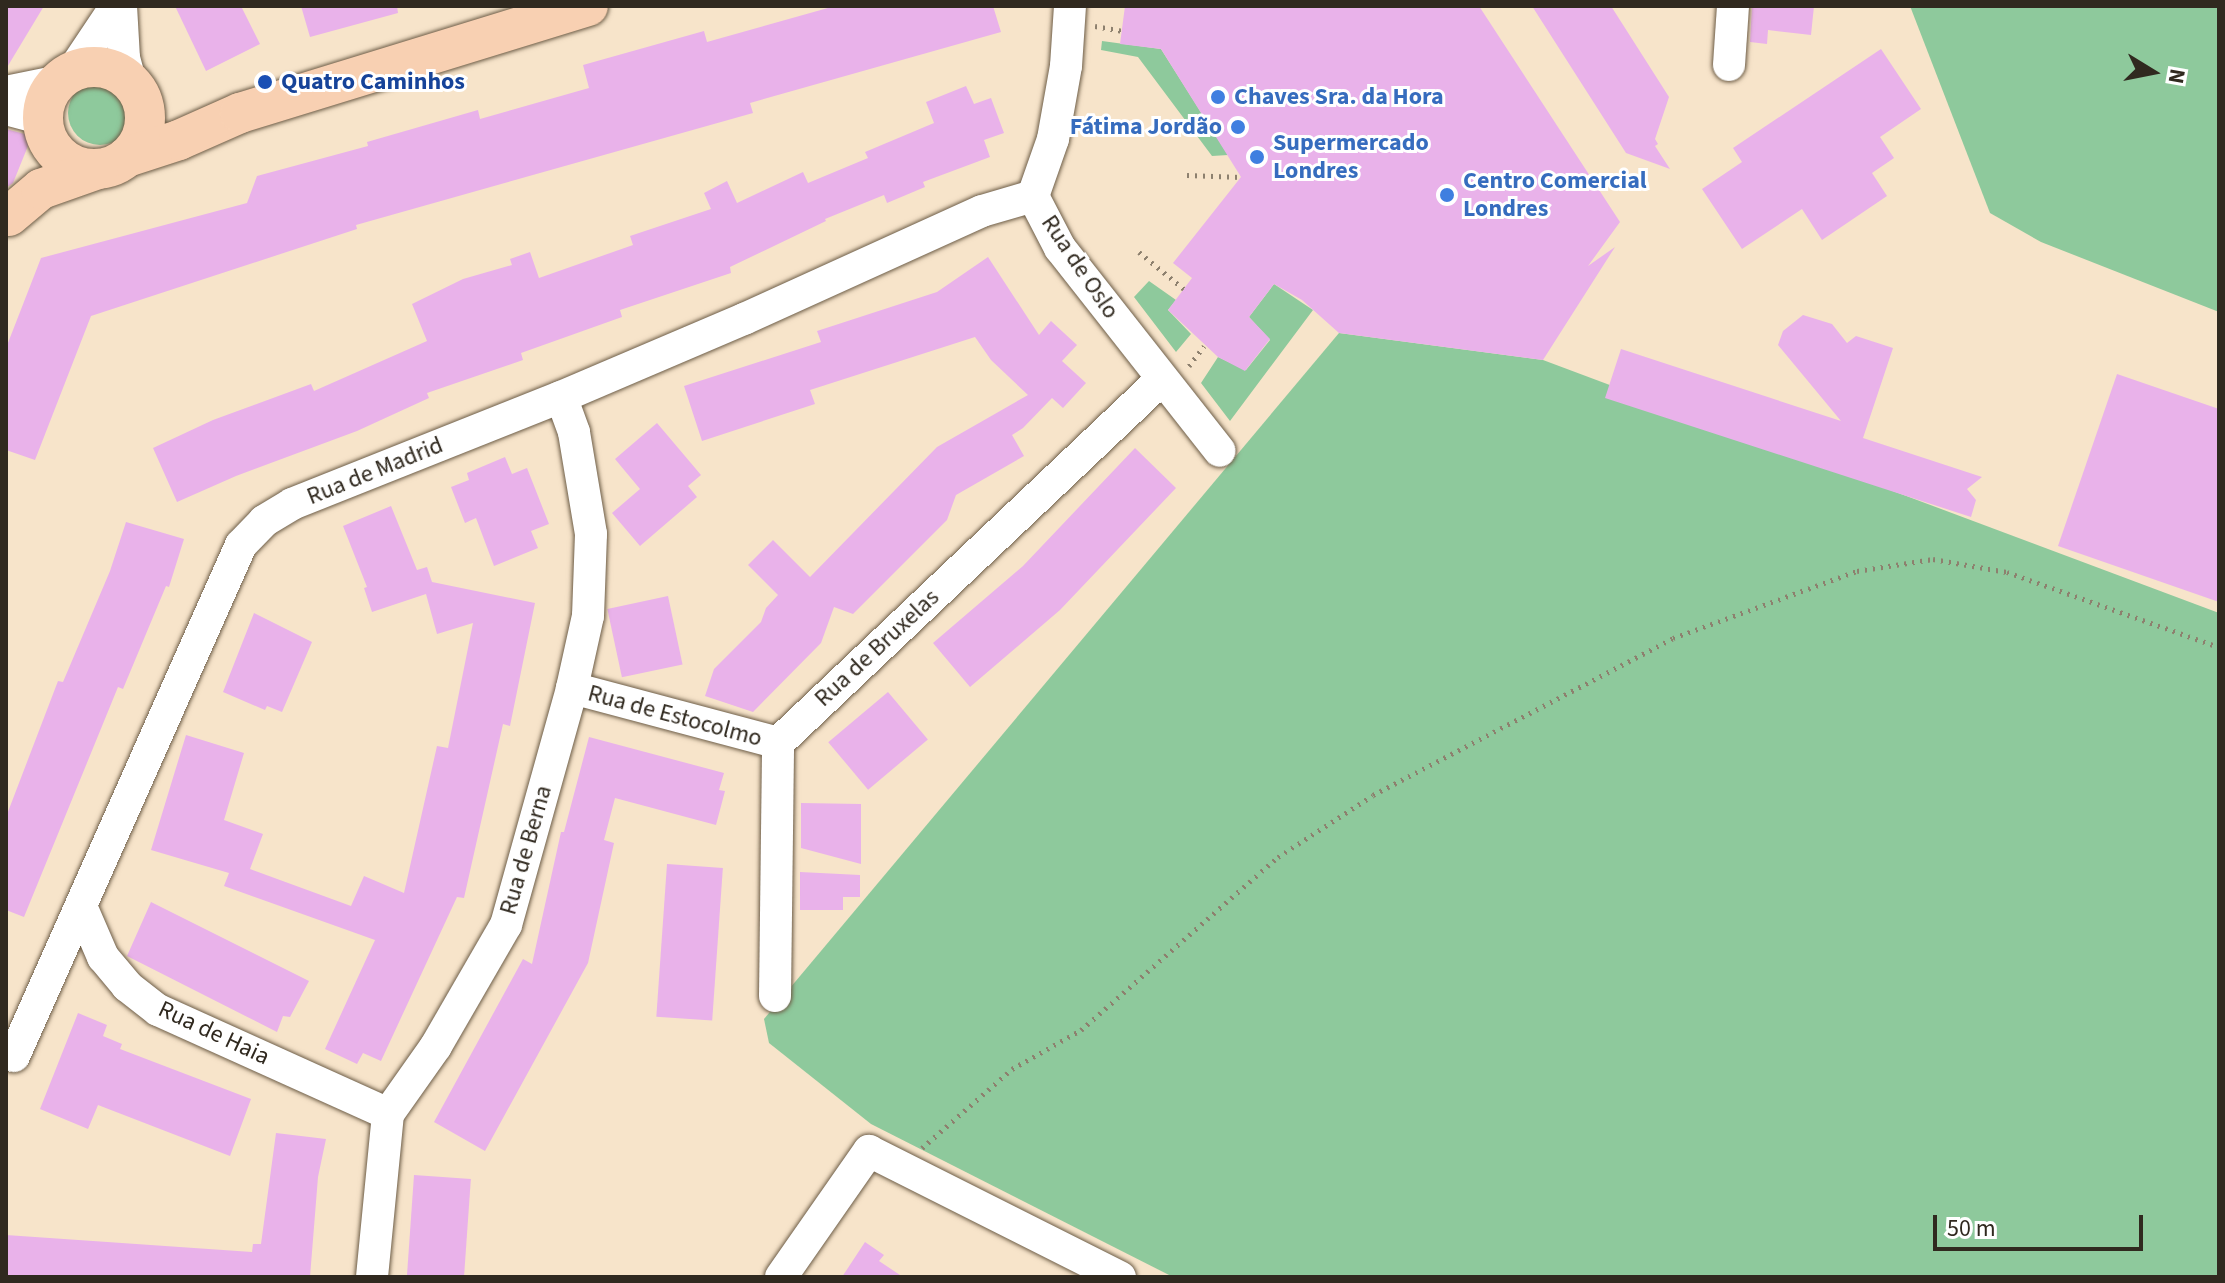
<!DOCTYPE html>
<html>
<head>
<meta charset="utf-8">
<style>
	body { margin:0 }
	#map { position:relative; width:2225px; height:1283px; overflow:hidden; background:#f7e4ca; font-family:"Source Sans 3",sans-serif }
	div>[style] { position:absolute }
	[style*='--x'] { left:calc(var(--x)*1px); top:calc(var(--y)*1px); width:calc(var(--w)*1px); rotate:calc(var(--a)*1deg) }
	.green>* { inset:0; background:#8ec99c }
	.round { border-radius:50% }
	.building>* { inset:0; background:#e9b2ea; transform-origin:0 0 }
	.path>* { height:5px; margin-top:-2.5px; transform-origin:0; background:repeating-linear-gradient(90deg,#8d806e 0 2px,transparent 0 8px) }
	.roads { filter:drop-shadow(0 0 2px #6d5d47) drop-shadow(0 0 2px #6d5d47) }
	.minor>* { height:32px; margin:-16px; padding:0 16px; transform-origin:16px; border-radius:16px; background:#fff }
	.major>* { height:40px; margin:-20px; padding:0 20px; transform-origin:20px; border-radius:20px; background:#f8d0b2 }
	.major>.ring { margin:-20px; padding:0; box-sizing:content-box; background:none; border:40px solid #f8d0b2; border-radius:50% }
	.dots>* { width:22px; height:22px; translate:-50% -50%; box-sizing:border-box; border:4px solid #fff; border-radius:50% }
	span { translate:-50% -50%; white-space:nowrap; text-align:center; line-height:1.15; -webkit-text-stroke:6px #fff; paint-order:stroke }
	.transit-label { font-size:24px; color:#164399; font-weight:700 }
	.left { translate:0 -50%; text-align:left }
	.shop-label { font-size:24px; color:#366cbe; font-weight:700 }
	.right { translate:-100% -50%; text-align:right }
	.street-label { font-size:24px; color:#30291f }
	.frame { position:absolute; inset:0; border:8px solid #30291f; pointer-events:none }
	.north { position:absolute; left:2113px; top:32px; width:80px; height:80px; -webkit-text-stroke:6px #fff; paint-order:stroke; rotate:100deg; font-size:22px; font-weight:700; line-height:32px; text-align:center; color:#30291f }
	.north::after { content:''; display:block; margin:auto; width:28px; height:36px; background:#30291f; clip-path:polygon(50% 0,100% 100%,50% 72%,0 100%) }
	.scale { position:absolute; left:1933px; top:1215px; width:210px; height:36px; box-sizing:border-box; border:4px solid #30291f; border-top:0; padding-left:10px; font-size:24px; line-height:28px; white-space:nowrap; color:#30291f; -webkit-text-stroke:6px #fff; paint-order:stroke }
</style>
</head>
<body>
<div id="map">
	<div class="green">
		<div style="clip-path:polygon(1910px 6px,2219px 6px,2219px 312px,2041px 242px,1990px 213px)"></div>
		<div style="clip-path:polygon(1102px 41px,1161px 49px,1228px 155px,1212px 156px,1138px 57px,1101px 50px)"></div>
		<div class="round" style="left:68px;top:81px;width:64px;height:64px"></div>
		<div style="clip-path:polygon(1149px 281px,1176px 300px,1168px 310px,1191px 334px,1176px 352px,1134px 297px)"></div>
		<div style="clip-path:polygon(1274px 284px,1313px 310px,1230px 421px,1201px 383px,1218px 357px,1246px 370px,1270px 340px,1249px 317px)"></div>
		<div style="clip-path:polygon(1339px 333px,1543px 360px,2219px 613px,2219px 1277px,1173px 1277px,871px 1124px,769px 1043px,764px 1019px)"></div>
	</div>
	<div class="building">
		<div style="clip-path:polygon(6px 6px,44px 6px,6px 69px)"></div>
		<div style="clip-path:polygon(175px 6px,241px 6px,260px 44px,206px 71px)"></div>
		<div style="clip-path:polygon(301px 6px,397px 6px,398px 13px,310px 37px)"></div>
		<div style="clip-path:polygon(835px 6px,993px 6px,1001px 32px,750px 103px,753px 113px,356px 225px,357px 229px,91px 316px,35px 460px,6px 450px,6px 348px,41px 258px,247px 203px,257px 176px,368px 146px,367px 142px,478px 110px,480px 119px,589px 88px,583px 65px,704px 31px,707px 42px)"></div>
		<div style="clip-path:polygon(1125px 6px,1479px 6px,1620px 222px,1588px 266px,1615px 247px,1543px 360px,1339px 333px,1302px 300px,1274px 284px,1249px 317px,1270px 339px,1245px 371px,1218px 357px,1168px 310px,1192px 278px,1173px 263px,1241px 177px,1161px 49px,1120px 44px)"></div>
		<div style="clip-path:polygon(1532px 6px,1611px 6px,1669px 97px,1655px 139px,1658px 144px,1655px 146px,1670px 169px,1626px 153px)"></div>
		<div style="clip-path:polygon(1752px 6px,1814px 6px,1811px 35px,1768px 30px,1767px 44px,1750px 42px)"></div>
		<div style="clip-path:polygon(1881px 49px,1921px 109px,1880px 137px,1894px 158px,1872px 173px,1887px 196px,1822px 240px,1802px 209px,1742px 249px,1702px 189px,1742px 162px,1733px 148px)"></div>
		<div style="clip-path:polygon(966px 86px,974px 104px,991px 98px,1004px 133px,984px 140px,990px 157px,923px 182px,925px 187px,887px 203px,884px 195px,825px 219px,826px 221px,730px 267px,731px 273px,620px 310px,622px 317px,521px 353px,523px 360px,427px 393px,429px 398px,357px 431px,236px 476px,177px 502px,153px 448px,213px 420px,311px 384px,314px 391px,427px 341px,412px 304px,463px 279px,512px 265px,510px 259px,530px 252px,539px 278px,633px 245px,630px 236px,711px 209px,704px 193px,727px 181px,737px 203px,803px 172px,808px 183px,868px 158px,865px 152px,934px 123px,926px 102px)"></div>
		<div style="clip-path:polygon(6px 129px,32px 136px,13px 183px,6px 188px)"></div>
		<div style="clip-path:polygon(988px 257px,1039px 335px,1051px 321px,1077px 345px,1062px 361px,1086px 383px,1063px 408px,1052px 398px,1023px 428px,1012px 435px,1024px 456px,956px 495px,947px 520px,853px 614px,834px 607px,821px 643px,753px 712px,705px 696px,714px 669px,761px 622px,766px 608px,778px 595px,748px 565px,773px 540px,810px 577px,937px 447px,1028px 395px,991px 360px,975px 337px,810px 390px,815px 404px,702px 441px,684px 386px,821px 342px,817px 331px,937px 292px)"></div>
		<div style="clip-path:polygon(1803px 315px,1832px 324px,1847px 343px,1856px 336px,1893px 348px,1863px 438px,1982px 477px,1967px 489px,1976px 500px,1971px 517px,1605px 398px,1621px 349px,1841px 421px,1778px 345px,1783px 331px)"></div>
		<div style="clip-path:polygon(2117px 374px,2219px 409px,2219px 602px,2058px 546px)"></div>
		<div style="clip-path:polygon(657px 423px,701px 475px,688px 486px,697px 497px,640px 546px,612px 513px,640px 489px,615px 459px)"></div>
		<div style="clip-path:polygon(1135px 448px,1176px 488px,1060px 610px,970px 687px,933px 643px,1023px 566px)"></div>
		<div style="clip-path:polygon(505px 457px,512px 474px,527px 468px,549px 524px,531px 531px,538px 548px,494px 566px,476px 518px,465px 523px,451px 487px,469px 480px,467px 473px)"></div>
		<div style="clip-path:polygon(391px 506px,417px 570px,427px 567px,432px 582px,535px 603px,510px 726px,503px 724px,464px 898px,457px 897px,381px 1061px,363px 1053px,357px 1064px,325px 1049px,375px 940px,224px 886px,229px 873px,151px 850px,186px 735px,244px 753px,224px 820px,263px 834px,250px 869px,351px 906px,364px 876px,404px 893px,437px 746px,448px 748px,473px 623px,437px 634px,426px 594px,372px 612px,364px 588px,367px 587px,343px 526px)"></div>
		<div style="clip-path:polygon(126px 522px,184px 539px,169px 587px,166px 586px,123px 689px,118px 687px,24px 917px,6px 910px,6px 817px,58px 681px,63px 682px,110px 571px)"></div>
		<div style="left:668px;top:596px;width:70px;height:62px;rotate:78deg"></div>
		<div style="clip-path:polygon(254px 613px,312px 642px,282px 712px,267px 706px,265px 710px,223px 692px)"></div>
		<div style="left:888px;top:692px;width:62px;height:78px;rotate:50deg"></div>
		<div style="clip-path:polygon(589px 737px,724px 773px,719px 790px,725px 791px,716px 825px,615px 798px,604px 840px,614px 843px,588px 963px,485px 1151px,434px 1122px,523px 959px,532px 964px,561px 832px,564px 832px)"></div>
		<div style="clip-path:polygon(801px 803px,861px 804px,861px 864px,801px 848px)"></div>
		<div style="left:667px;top:864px;width:56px;height:153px;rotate:4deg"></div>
		<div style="clip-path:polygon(800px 872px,860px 875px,860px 897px,843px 897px,843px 910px,800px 910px)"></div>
		<div style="clip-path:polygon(151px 902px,309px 981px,290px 1017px,283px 1016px,277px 1032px,127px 956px)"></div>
		<div style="clip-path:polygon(78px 1013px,107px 1025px,103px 1036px,122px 1044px,120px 1049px,251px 1099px,230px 1156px,98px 1105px,88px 1129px,40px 1109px)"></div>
		<div style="clip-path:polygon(276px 1133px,326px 1139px,318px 1177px,310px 1277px,6px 1277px,6px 1235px,252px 1252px,253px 1244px,261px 1244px)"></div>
		<div style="left:414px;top:1175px;width:57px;height:102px;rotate:4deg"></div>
		<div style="clip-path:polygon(865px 1242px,884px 1255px,879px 1261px,903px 1277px,842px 1277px)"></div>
	</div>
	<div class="path">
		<div style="--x:1095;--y:26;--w:27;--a:10"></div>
		<div style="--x:1187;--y:175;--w:54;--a:2.1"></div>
		<div style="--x:1139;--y:252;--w:58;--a:39.4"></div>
		<div style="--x:1189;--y:366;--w:25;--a:-53"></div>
		<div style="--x:922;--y:1148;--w:120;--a:-41.3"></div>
		<div style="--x:1012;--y:1069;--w:79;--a:-29.5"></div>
		<div style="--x:1081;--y:1030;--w:262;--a:-41.3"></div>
		<div style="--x:1278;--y:857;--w:113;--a:-33.1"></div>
		<div style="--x:1373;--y:795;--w:339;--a:-27.6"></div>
		<div style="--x:1673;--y:638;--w:196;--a:-20"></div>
		<div style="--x:1857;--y:571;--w:77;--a:-9"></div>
		<div style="--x:1933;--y:559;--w:75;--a:10"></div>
		<div style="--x:2007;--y:572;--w:225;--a:19.5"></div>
	</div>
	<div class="roads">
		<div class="minor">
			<div style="--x:121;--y:6;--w:52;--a:86.7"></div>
			<div style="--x:124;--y:58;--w:24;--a:75"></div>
			<div style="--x:1070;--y:6;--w:60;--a:93.8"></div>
			<div style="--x:1066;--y:66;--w:74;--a:100.1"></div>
			<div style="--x:1053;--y:139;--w:60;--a:109.3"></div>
			<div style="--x:1033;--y:196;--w:59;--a:62.6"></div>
			<div style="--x:1060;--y:248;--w:258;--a:51.8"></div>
			<div style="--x:1729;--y:65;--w:59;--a:-86.1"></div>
			<div style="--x:72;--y:72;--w:79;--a:-56.3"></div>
			<div style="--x:6;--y:92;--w:54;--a:-11.7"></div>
			<div style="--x:6;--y:109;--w:38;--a:15"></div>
			<div style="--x:572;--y:688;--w:213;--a:14.9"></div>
			<div style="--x:81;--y:906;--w:56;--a:66.7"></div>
			<div style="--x:103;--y:957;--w:38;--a:50"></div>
			<div style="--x:127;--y:986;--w:39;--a:38"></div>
			<div style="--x:158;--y:1010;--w:252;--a:24.3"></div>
			<div style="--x:775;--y:996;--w:253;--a:-89.3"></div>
			<div style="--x:778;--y:743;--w:528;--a:-43.46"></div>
			<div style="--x:14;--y:1056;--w:559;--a:-66.05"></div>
			<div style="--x:241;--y:545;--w:33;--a:-46"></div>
			<div style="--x:264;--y:521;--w:33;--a:-31"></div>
			<div style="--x:292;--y:504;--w:289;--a:-21.7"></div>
			<div style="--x:561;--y:397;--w:199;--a:-23.1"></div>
			<div style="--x:744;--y:319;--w:261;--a:-24.4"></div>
			<div style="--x:982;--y:211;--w:53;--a:-16.4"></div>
			<div style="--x:372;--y:1277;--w:164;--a:-84.4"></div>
			<div style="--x:388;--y:1114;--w:83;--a:-54.8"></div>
			<div style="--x:436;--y:1046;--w:140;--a:-60"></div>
			<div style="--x:506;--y:925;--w:246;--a:-74.4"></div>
			<div style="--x:572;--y:688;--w:74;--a:-77.5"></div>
			<div style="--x:588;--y:616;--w:82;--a:-87.9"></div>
			<div style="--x:591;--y:534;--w:103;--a:-99.5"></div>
			<div style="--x:574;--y:432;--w:37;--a:-110"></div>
			<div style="--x:781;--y:1277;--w:154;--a:-55.1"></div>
			<div style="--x:869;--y:1151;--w:281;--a:26.7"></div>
		</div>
		<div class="major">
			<div class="ring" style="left:43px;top:67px;width:62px;height:62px"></div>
			<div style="--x:127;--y:157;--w:55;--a:-18.1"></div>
			<div style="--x:179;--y:140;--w:67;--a:-23.9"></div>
			<div style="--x:240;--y:113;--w:364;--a:-17.1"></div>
			<div style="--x:9;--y:216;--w:42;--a:-40.2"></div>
			<div style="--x:41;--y:189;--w:60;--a:-19.3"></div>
		</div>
	</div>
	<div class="dots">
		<div style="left:265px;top:82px;background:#1a4fb4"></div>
		<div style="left:1218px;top:97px;background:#3f7fe0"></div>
		<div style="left:1238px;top:127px;background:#3f7fe0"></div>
		<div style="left:1257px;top:157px;background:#3f7fe0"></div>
		<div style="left:1447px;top:195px;background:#3f7fe0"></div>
	</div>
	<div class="transit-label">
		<span class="left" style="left:281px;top:82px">Quatro Caminhos</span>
	</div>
	<div class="shop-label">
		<span class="left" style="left:1234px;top:97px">Chaves Sra. da Hora</span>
		<span class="right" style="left:1222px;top:127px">Fátima Jordão</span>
		<span class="left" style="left:1273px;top:157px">Supermercado<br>Londres</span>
		<span class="left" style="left:1463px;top:195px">Centro Comercial<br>Londres</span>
	</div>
	<div class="street-label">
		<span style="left:1080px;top:267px;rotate:56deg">Rua de Oslo</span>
		<span style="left:375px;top:471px;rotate:-22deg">Rua de Madrid</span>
		<span style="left:877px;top:648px;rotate:-43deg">Rua de Bruxelas</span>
		<span style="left:675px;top:716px;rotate:15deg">Rua de Estocolmo</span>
		<span style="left:526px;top:850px;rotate:-74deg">Rua de Berna</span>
		<span style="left:214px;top:1033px;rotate:25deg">Rua de Haia</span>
	</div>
	<div class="frame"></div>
	<div class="north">N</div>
	<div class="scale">50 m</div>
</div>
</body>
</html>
